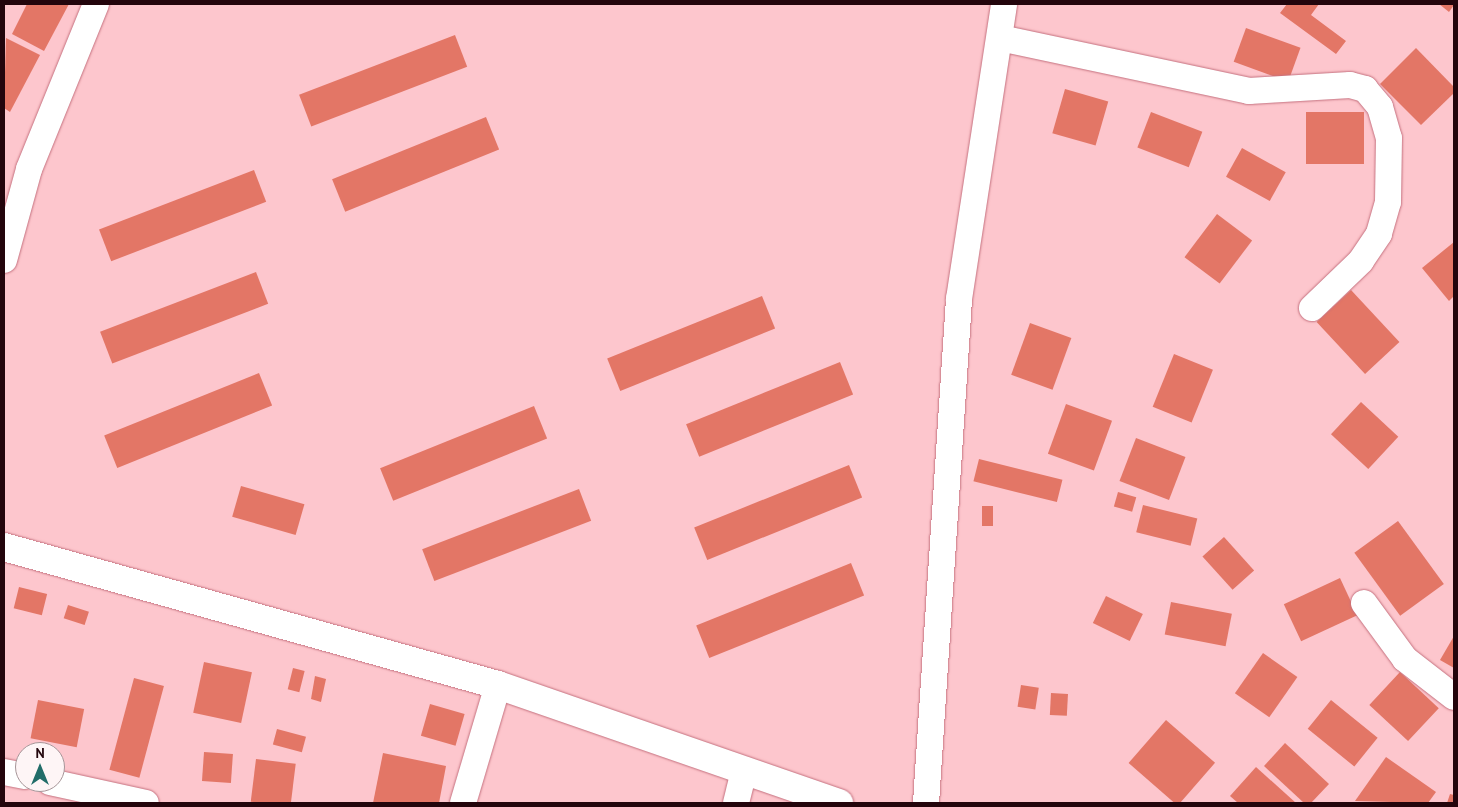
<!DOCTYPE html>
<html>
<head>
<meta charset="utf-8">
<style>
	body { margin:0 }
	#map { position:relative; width:1458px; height:807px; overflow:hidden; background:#fdc6cd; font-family:"PT Sans",sans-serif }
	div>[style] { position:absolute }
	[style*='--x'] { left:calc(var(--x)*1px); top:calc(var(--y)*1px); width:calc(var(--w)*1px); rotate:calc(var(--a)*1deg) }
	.building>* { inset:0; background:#e37666; transform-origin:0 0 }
	.roads { filter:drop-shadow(0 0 1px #c5717f) drop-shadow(0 0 1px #c5717f) }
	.minor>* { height:26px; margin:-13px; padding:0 13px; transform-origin:13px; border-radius:13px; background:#fff }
	.secondary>* { height:28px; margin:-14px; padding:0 14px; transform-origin:14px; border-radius:14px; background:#fff }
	span { translate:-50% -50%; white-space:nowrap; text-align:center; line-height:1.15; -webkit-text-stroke:5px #fef5f6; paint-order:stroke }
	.frame { position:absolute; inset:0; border:5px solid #23050c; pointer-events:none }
	.north { position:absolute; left:15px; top:742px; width:50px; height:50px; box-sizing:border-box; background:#fef5f6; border:1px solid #a69598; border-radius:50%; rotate:0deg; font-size:14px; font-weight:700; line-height:20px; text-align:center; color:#23050c }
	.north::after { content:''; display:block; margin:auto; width:18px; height:22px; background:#226d69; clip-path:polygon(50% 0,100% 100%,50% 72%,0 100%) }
</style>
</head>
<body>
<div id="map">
	<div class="building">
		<div style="clip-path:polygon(27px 4px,69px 4px,44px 51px,12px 34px)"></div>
		<div style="clip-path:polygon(1287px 4px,1319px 4px,1311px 15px,1346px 41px,1336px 54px,1280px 13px)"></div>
		<div style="clip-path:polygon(1439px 4px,1454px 4px,1454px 5px,1449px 12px)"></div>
		<div style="left:1246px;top:28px;width:58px;height:36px;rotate:20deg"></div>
		<div style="left:455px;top:35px;width:34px;height:167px;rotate:69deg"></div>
		<div style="clip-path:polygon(6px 38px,40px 55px,10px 112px,4px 108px)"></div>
		<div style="clip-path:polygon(1416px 48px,1454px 87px,1454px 93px,1421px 125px,1380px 84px)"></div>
		<div style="left:1065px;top:89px;width:45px;height:46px;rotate:16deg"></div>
		<div style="left:1151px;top:112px;width:55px;height:38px;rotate:21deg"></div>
		<div style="left:1306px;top:112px;width:58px;height:52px"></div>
		<div style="left:486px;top:117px;width:35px;height:166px;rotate:68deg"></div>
		<div style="left:1242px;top:148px;width:50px;height:33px;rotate:29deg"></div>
		<div style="left:254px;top:170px;width:34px;height:166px;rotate:69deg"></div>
		<div style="left:1217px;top:214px;width:44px;height:54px;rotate:37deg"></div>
		<div style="clip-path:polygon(1454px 242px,1454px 296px,1449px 301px,1422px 268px)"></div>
		<div style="left:256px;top:272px;width:34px;height:167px;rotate:69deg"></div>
		<div style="left:1351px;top:290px;width:71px;height:47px;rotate:47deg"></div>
		<div style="left:762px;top:296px;width:35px;height:167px;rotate:68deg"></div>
		<div style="left:1030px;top:323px;width:44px;height:55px;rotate:20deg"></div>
		<div style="left:1174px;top:354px;width:42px;height:57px;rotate:22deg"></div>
		<div style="left:840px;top:362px;width:35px;height:166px;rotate:68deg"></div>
		<div style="left:259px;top:373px;width:35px;height:167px;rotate:68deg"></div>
		<div style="left:1361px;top:402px;width:51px;height:44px;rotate:43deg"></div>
		<div style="left:1066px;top:404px;width:49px;height:53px;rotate:20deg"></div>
		<div style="left:534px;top:406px;width:35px;height:166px;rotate:68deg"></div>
		<div style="left:1136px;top:438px;width:53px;height:46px;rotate:21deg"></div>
		<div style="left:979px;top:459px;width:86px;height:23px;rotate:14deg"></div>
		<div style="left:849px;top:465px;width:35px;height:167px;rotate:68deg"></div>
		<div style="left:241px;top:486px;width:66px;height:32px;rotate:16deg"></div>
		<div style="left:579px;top:489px;width:34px;height:168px;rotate:69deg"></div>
		<div style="left:1118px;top:492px;width:19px;height:15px;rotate:16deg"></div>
		<div style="left:1143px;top:505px;width:56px;height:28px;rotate:14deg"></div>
		<div style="left:982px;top:506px;width:11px;height:20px"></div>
		<div style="left:1398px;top:521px;width:78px;height:54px;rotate:54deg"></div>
		<div style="left:1224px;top:537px;width:45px;height:29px;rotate:48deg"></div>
		<div style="left:851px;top:563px;width:35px;height:167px;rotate:68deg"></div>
		<div style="left:1340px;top:578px;width:41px;height:62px;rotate:65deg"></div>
		<div style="left:19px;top:587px;width:29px;height:22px;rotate:14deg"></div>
		<div style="left:1106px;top:596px;width:41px;height:30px;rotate:26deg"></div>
		<div style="left:1171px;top:602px;width:62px;height:33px;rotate:11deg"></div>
		<div style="left:68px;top:605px;width:22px;height:14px;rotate:18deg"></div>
		<div style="clip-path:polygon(1454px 636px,1454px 668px,1440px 660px)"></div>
		<div style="left:1263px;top:653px;width:42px;height:49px;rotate:35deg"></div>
		<div style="left:204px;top:662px;width:49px;height:52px;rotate:12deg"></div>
		<div style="left:293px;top:668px;width:12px;height:22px;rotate:14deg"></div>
		<div style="left:1400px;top:672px;width:53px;height:45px;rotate:43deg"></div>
		<div style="clip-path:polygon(315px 676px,326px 679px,321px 702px,311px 699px)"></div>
		<div style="left:134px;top:678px;width:31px;height:95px;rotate:15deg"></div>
		<div style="left:1021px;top:685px;width:18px;height:22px;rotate:9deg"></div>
		<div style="left:1051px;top:693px;width:17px;height:22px;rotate:3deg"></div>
		<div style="left:38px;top:700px;width:47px;height:39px;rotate:11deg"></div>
		<div style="left:1331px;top:700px;width:60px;height:37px;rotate:39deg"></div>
		<div style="left:430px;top:704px;width:36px;height:33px;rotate:16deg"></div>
		<div style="left:1166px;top:720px;width:65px;height:57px;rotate:41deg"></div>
		<div style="left:277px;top:729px;width:30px;height:16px;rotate:15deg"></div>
		<div style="clip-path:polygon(1285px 743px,1329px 784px,1311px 803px,1304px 803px,1264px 766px)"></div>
		<div style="left:204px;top:752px;width:29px;height:29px;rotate:4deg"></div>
		<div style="clip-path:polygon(383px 753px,446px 766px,439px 803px,373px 803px)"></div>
		<div style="clip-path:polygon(1386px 757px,1436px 792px,1428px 803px,1355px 801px)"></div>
		<div style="left:256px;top:759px;width:40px;height:43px;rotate:7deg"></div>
		<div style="clip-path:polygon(1256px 767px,1296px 803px,1238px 803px,1230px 796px)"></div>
		<div style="clip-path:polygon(1450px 794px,1454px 795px,1454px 803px,1447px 803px)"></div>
	</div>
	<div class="roads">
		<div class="minor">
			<div style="--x:1000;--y:38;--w:255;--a:12"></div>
			<div style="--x:1249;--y:91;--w:101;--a:-3.4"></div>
			<div style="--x:1350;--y:85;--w:16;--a:15"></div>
			<div style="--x:1365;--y:89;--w:23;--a:50"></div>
			<div style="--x:1380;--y:107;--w:32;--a:74"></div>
			<div style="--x:1389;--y:138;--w:64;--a:90.9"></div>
			<div style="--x:1388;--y:202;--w:33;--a:106"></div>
			<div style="--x:1379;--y:234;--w:32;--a:124"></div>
			<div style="--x:1361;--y:261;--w:68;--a:136.2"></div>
			<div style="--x:4;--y:260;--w:94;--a:-74.6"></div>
			<div style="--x:29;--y:169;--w:178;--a:-67.9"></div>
			<div style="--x:1364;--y:603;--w:69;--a:53.8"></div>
			<div style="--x:1405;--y:659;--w:62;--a:37.8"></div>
			<div style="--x:4;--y:772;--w:21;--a:11"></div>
			<div style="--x:50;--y:782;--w:98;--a:12.3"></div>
			<div style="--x:463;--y:803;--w:123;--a:-73.5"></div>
			<div style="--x:736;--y:803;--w:34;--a:-76"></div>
			<div style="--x:926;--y:803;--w:505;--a:-86.25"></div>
			<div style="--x:959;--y:299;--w:298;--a:-81.3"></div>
		</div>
		<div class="secondary">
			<div style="--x:4;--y:547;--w:513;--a:15.61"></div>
			<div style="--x:498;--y:685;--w:361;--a:19.1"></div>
		</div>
	</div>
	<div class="frame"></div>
	<div class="north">N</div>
</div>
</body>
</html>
